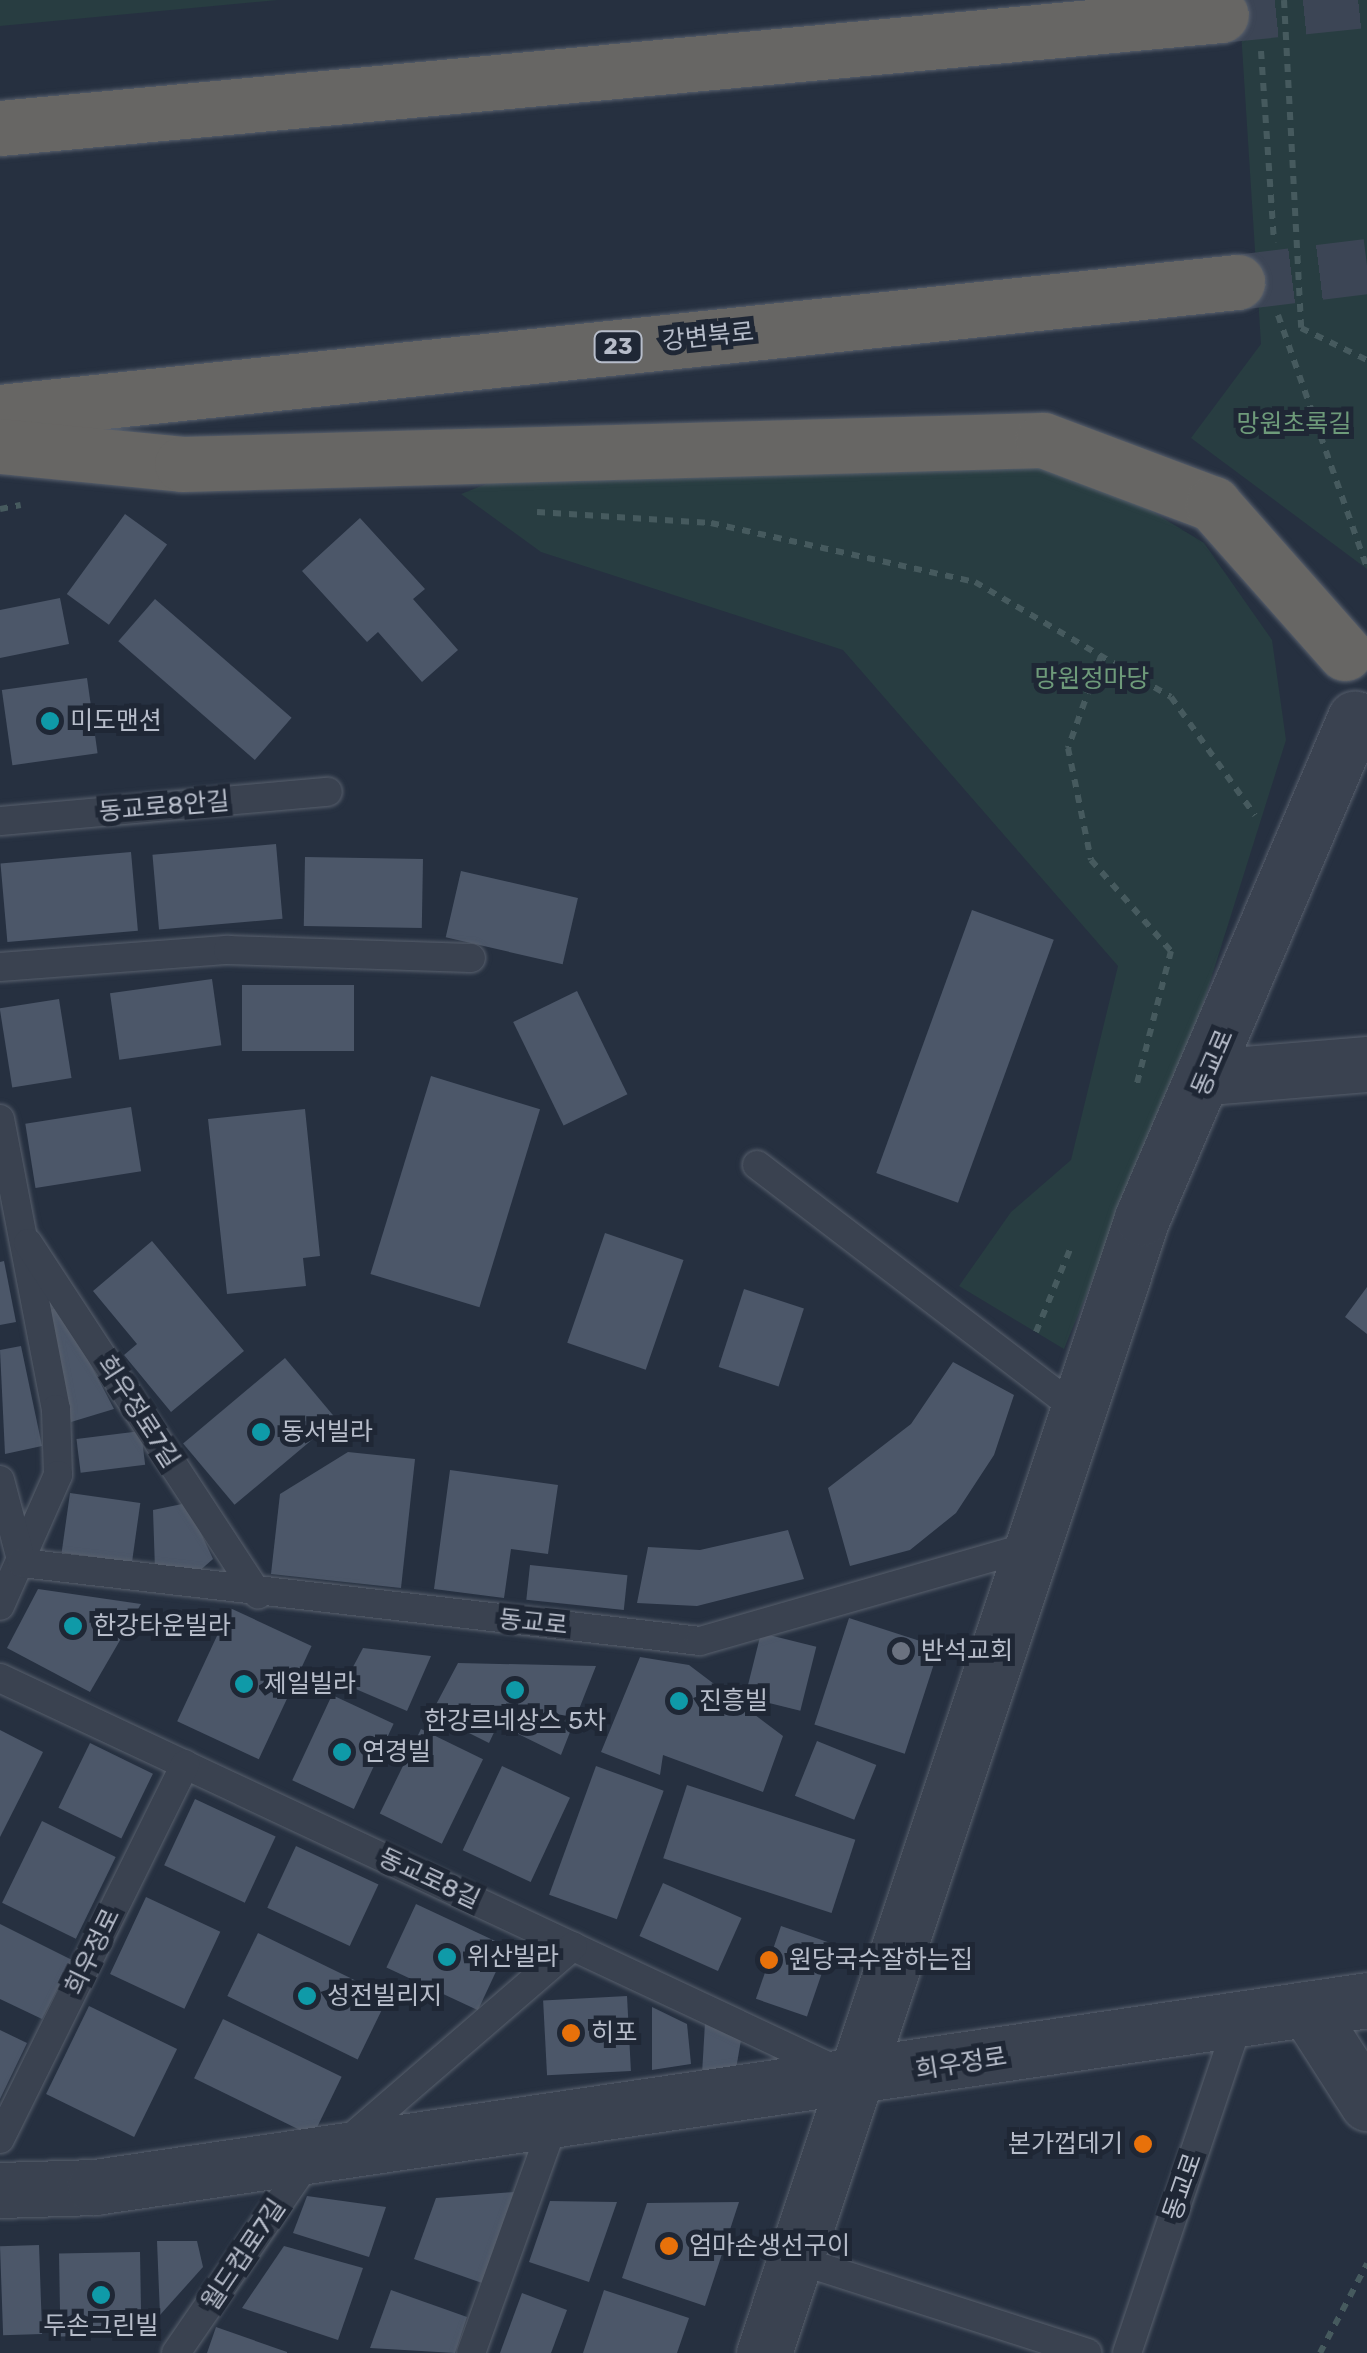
<!DOCTYPE html>
<html>
<head>
<meta charset="utf-8">
<style>
	body { margin:0 }
	#map { position:relative; width:1367px; height:2353px; overflow:hidden; background:#263040; font-family:Rubik,"Noto Sans KR",sans-serif }
	div>[style] { position:absolute }
	[style*='--x'] { left:calc(var(--x)*1px); top:calc(var(--y)*1px); width:calc(var(--w)*1px); rotate:calc(var(--a)*1deg) }
	.green>* { inset:0; background:#283d41 }
	.building>* { inset:0; background:#4c5769; transform-origin:0 0 }
	.trunk-tunnel>* { height:55px; margin-top:-27.5px; transform-origin:0; background:repeating-linear-gradient(90deg,#3c4555 0 55px,transparent 0 83px) }
	.path>* { height:6px; margin-top:-3px; transform-origin:0; background:repeating-linear-gradient(90deg,#465a5e 0 8px,transparent 0 16px) }
	.roads { filter:drop-shadow(0 0 2px #58606d) drop-shadow(0 0 2px #58606d) }
	.service>* { height:28px; margin:-14px; padding:0 14px; transform-origin:14px; border-radius:14px; background:#3a4250 }
	.minor>* { height:55px; margin:-27.5px; padding:0 27.5px; transform-origin:27.5px; border-radius:27.5px; background:#3a4250 }
	.tertiary>* { height:55px; margin:-27.5px; padding:0 27.5px; transform-origin:27.5px; border-radius:27.5px; background:#3a4250 }
	.trunk>* { height:55px; margin:-27.5px; padding:0 27.5px; transform-origin:27.5px; border-radius:27.5px; background:#676664 }
	.dots>* { width:28px; height:28px; translate:-50% -50%; box-sizing:border-box; border:5px solid #1f2735; border-radius:50% }
	span { translate:-50% -50%; white-space:nowrap; text-align:center; line-height:1.15; -webkit-text-stroke:10px #1f2735; paint-order:stroke }
	.shield-label span { padding:2px 8px; background:#1f2735; border:2px solid; border-radius:8px; -webkit-text-stroke-width:0 }
	.shield-label { font-size:22px; color:#b7bdca; font-weight:700 }
	.street-label { font-size:25px; color:#b7bdca }
	.park-label { font-size:25px; color:#6e9b7a }
	.poi-label { font-size:25px; color:#b7bdca }
	.left { translate:0 -50%; text-align:left }
	.right { translate:-100% -50%; text-align:right }
</style>
</head>
<body>
<div id="map">
	<div class="green">
		<div style="clip-path:polygon(0 0,278px 0,0 26px)"></div>
		<div style="clip-path:polygon(1239px 0,1367px 0,1367px 569px,1191px 438px,1261px 344px)"></div>
		<div style="clip-path:polygon(566px 453px,1071px 462px,1204px 543px,1272px 640px,1286px 740px,1194px 1033px,1064px 1349px,959px 1286px,1011px 1212px,1071px 1160px,1118px 966px,843px 650px,541px 552px,461px 494px)"></div>
	</div>
	<div class="building">
		<div style="left:125px;top:514px;width:52px;height:99px;rotate:36deg"></div>
		<div style="clip-path:polygon(360px 518px,425px 589px,413px 599px,458px 650px,422px 682px,378px 632px,367px 642px,302px 571px)"></div>
		<div style="clip-path:polygon(60px 598px,69px 644px,0 658px,0 610px)"></div>
		<div style="left:155px;top:599px;width:181px;height:56px;rotate:41deg"></div>
		<div style="left:87px;top:678px;width:76px;height:86px;rotate:82deg"></div>
		<div style="left:276px;top:844px;width:75px;height:124px;rotate:85deg"></div>
		<div style="left:131px;top:852px;width:79px;height:131px;rotate:85deg"></div>
		<div style="left:305px;top:857px;width:118px;height:69px;rotate:1deg"></div>
		<div style="left:461px;top:871px;width:120px;height:68px;rotate:13deg"></div>
		<div style="left:972px;top:910px;width:87px;height:280px;rotate:20deg"></div>
		<div style="left:212px;top:979px;width:67px;height:103px;rotate:82deg"></div>
		<div style="left:242px;top:985px;width:112px;height:66px"></div>
		<div style="left:577px;top:991px;width:115px;height:71px;rotate:64deg"></div>
		<div style="left:59px;top:999px;width:80px;height:60px;rotate:81deg"></div>
		<div style="left:431px;top:1076px;width:114px;height:207px;rotate:17deg"></div>
		<div style="left:131px;top:1107px;width:65px;height:107px;rotate:81deg"></div>
		<div style="clip-path:polygon(305px 1109px,320px 1256px,303px 1258px,306px 1286px,227px 1294px,208px 1119px)"></div>
		<div style="left:605px;top:1233px;width:83px;height:116px;rotate:19deg"></div>
		<div style="clip-path:polygon(152px 1241px,244px 1351px,171px 1412px,124px 1355px,137px 1344px,93px 1291px)"></div>
		<div style="clip-path:polygon(4px 1261px,16px 1322px,0 1325px,0 1262px)"></div>
		<div style="clip-path:polygon(1367px 1287px,1367px 1334px,1345px 1317px)"></div>
		<div style="left:744px;top:1289px;width:63px;height:82px;rotate:18deg"></div>
		<div style="clip-path:polygon(60px 1306px,114px 1409px,71px 1422px,46px 1312px)"></div>
		<div style="clip-path:polygon(21px 1346px,42px 1446px,5px 1454px,0 1350px)"></div>
		<div style="left:285px;top:1358px;width:80px;height:133px;rotate:50deg"></div>
		<div style="clip-path:polygon(953px 1362px,1014px 1395px,994px 1455px,956px 1513px,910px 1550px,850px 1566px,828px 1488px,911px 1424px)"></div>
		<div style="left:141px;top:1431px;width:34px;height:65px;rotate:83deg"></div>
		<div style="clip-path:polygon(348px 1452px,415px 1459px,401px 1588px,271px 1574px,280px 1494px)"></div>
		<div style="clip-path:polygon(450px 1470px,558px 1485px,548px 1554px,511px 1549px,504px 1598px,434px 1589px)"></div>
		<div style="left:70px;top:1493px;width:71px;height:60px;rotate:8deg"></div>
		<div style="clip-path:polygon(187px 1503px,213px 1559px,197px 1573px,155px 1569px,153px 1510px)"></div>
		<div style="clip-path:polygon(788px 1530px,804px 1579px,697px 1606px,637px 1603px,648px 1547px,700px 1550px)"></div>
		<div style="left:530px;top:1565px;width:98px;height:35px;rotate:6deg"></div>
		<div style="clip-path:polygon(38px 1589px,141px 1604px,90px 1692px,7px 1648px)"></div>
		<div style="left:230px;top:1608px;width:90px;height:125px;rotate:25deg"></div>
		<div style="left:849px;top:1618px;width:95px;height:112px;rotate:18deg"></div>
		<div style="left:761px;top:1633px;width:57px;height:66px;rotate:14deg"></div>
		<div style="clip-path:polygon(363px 1648px,431px 1656px,407px 1711px,344px 1684px)"></div>
		<div style="clip-path:polygon(640px 1657px,689px 1665px,783px 1736px,763px 1792px,663px 1755px,660px 1775px,601px 1752px)"></div>
		<div style="clip-path:polygon(458px 1663px,596px 1666px,561px 1755px,498px 1724px,489px 1743px,431px 1714px)"></div>
		<div style="left:332px;top:1695px;width:68px;height:94px;rotate:25deg"></div>
		<div style="left:421px;top:1729px;width:69px;height:94px;rotate:26deg"></div>
		<div style="clip-path:polygon(0 1730px,43px 1752px,0 1837px)"></div>
		<div style="left:817px;top:1741px;width:64px;height:59px;rotate:22deg"></div>
		<div style="left:90px;top:1743px;width:70px;height:72px;rotate:26deg"></div>
		<div style="left:502px;top:1766px;width:75px;height:93px;rotate:25deg"></div>
		<div style="left:596px;top:1766px;width:72px;height:137px;rotate:20deg"></div>
		<div style="left:687px;top:1785px;width:177px;height:77px;rotate:18deg"></div>
		<div style="left:195px;top:1799px;width:89px;height:73px;rotate:25deg"></div>
		<div style="left:42px;top:1821px;width:82px;height:91px;rotate:26deg"></div>
		<div style="left:296px;top:1846px;width:91px;height:68px;rotate:25deg"></div>
		<div style="left:663px;top:1883px;width:86px;height:58px;rotate:24deg"></div>
		<div style="left:146px;top:1897px;width:82px;height:85px;rotate:25deg"></div>
		<div style="left:416px;top:1904px;width:101px;height:70px;rotate:25deg"></div>
		<div style="clip-path:polygon(0 1924px,72px 1960px,42px 2019px,0 1999px)"></div>
		<div style="left:781px;top:1926px;width:54px;height:77px;rotate:19deg"></div>
		<div style="left:258px;top:1933px;width:145px;height:70px;rotate:26deg"></div>
		<div style="left:627px;top:1996px;width:75px;height:84px;rotate:87deg"></div>
		<div style="left:89px;top:2006px;width:98px;height:98px;rotate:26deg"></div>
		<div style="clip-path:polygon(652px 2007px,687px 2024px,691px 2064px,652px 2070px)"></div>
		<div style="left:223px;top:2019px;width:132px;height:66px;rotate:26deg"></div>
		<div style="clip-path:polygon(705px 2023px,741px 2040px,736px 2069px,702px 2074px)"></div>
		<div style="clip-path:polygon(0 2030px,27px 2043px,0 2099px)"></div>
		<div style="clip-path:polygon(514px 2192px,482px 2283px,414px 2259px,436px 2198px)"></div>
		<div style="clip-path:polygon(307px 2196px,386px 2207px,369px 2257px,293px 2233px)"></div>
		<div style="clip-path:polygon(550px 2201px,617px 2202px,589px 2282px,529px 2262px)"></div>
		<div style="clip-path:polygon(739px 2202px,705px 2306px,622px 2278px,647px 2203px)"></div>
		<div style="clip-path:polygon(157px 2241px,197px 2241px,203px 2267px,160px 2315px)"></div>
		<div style="left:39px;top:2245px;width:89px;height:39px;rotate:88deg"></div>
		<div style="clip-path:polygon(284px 2246px,363px 2268px,338px 2340px,242px 2308px)"></div>
		<div style="left:140px;top:2252px;width:83px;height:81px;rotate:89deg"></div>
		<div style="clip-path:polygon(391px 2290px,467px 2317px,455px 2353px,370px 2348px)"></div>
		<div style="clip-path:polygon(604px 2290px,689px 2318px,677px 2353px,583px 2353px)"></div>
		<div style="clip-path:polygon(522px 2293px,567px 2310px,551px 2353px,500px 2353px)"></div>
		<div style="clip-path:polygon(216px 2327px,287px 2352px,287px 2353px,207px 2353px)"></div>
	</div>
	<div class="trunk-tunnel">
		<div style="--x:1221;--y:15;--w:146;--a:-5.9"></div>
		<div style="--x:1237;--y:282;--w:131;--a:-7"></div>
	</div>
	<div class="path">
		<div style="--x:1284;--y:0;--w:328;--a:87"></div>
		<div style="--x:1301;--y:328;--w:73;--a:25.9"></div>
		<div style="--x:1261;--y:51;--w:192;--a:86.1"></div>
		<div style="--x:1278;--y:315;--w:268;--a:70.6"></div>
		<div style="--x:0;--y:509;--w:21;--a:-11"></div>
		<div style="--x:537;--y:512;--w:174;--a:3.6"></div>
		<div style="--x:711;--y:523;--w:271;--a:12.6"></div>
		<div style="--x:975;--y:582;--w:227;--a:30.4"></div>
		<div style="--x:1171;--y:697;--w:145;--a:54.6"></div>
		<div style="--x:1101;--y:656;--w:98;--a:109.7"></div>
		<div style="--x:1068;--y:748;--w:114;--a:78.4"></div>
		<div style="--x:1091;--y:860;--w:121;--a:48.7"></div>
		<div style="--x:1171;--y:951;--w:140;--a:104.4"></div>
		<div style="--x:1036;--y:1332;--w:92;--a:-67.6"></div>
		<div style="--x:1320;--y:2353;--w:101;--a:-62.2"></div>
	</div>
	<div class="roads">
		<div class="service">
			<div style="--x:0;--y:821;--w:329;--a:-5.1"></div>
			<div style="--x:0;--y:967;--w:229;--a:-4.3"></div>
			<div style="--x:228;--y:950;--w:243;--a:1.9"></div>
			<div style="--x:0;--y:1119;--w:295;--a:79.1"></div>
			<div style="--x:56;--y:1409;--w:66;--a:88.3"></div>
			<div style="--x:58;--y:1475;--w:143;--a:113.9"></div>
			<div style="--x:757;--y:1165;--w:404;--a:37.4"></div>
			<div style="--x:28;--y:1243;--w:420;--a:56.8"></div>
			<div style="--x:0;--y:1480;--w:86;--a:75.2"></div>
			<div style="--x:22;--y:1563;--w:682;--a:6.56"></div>
			<div style="--x:700;--y:1641;--w:348;--a:-16"></div>
			<div style="--x:0;--y:1678;--w:923;--a:25.12"></div>
			<div style="--x:0;--y:2139;--w:418;--a:-63.7"></div>
			<div style="--x:345;--y:2143;--w:301;--a:-40.8"></div>
			<div style="--x:795;--y:2259;--w:307;--a:17.8"></div>
			<div style="--x:176;--y:2353;--w:237;--a:-55.5"></div>
			<div style="--x:471;--y:2353;--w:245;--a:-70.2"></div>
			<div style="--x:1127;--y:2353;--w:351;--a:-71.4"></div>
		</div>
		<div class="minor">
			<div style="--x:1208;--y:1077;--w:160;--a:-4.7"></div>
			<div style="--x:1307;--y:2009;--w:112;--a:57.4"></div>
		</div>
		<div class="tertiary">
			<div style="--x:0;--y:2190;--w:95;--a:-1.8"></div>
			<div style="--x:95;--y:2187;--w:1286;--a:-8.36"></div>
			<div style="--x:764;--y:2353;--w:1196;--a:-71.58"></div>
			<div style="--x:1142;--y:1218;--w:543;--a:-66.93"></div>
		</div>
		<div class="trunk">
			<div style="--x:0;--y:128;--w:1226;--a:-5.29"></div>
			<div style="--x:0;--y:412;--w:1244;--a:-6"></div>
			<div style="--x:0;--y:446;--w:183;--a:5.6"></div>
			<div style="--x:182;--y:464;--w:861;--a:-1.6"></div>
			<div style="--x:1043;--y:440;--w:182;--a:20.6"></div>
			<div style="--x:1213;--y:504;--w:199;--a:48.5"></div>
		</div>
	</div>
	<div class="dots">
		<div style="left:50px;top:721px;background:#0f9aa8"></div>
		<div style="left:261px;top:1432px;background:#0f9aa8"></div>
		<div style="left:73px;top:1626px;background:#0f9aa8"></div>
		<div style="left:901px;top:1651px;background:#6b7280"></div>
		<div style="left:244px;top:1684px;background:#0f9aa8"></div>
		<div style="left:515px;top:1690px;background:#0f9aa8"></div>
		<div style="left:679px;top:1701px;background:#0f9aa8"></div>
		<div style="left:342px;top:1752px;background:#0f9aa8"></div>
		<div style="left:447px;top:1957px;background:#0f9aa8"></div>
		<div style="left:769px;top:1960px;background:#e8710a"></div>
		<div style="left:307px;top:1996px;background:#0f9aa8"></div>
		<div style="left:571px;top:2033px;background:#e8710a"></div>
		<div style="left:1143px;top:2144px;background:#e8710a"></div>
		<div style="left:669px;top:2246px;background:#e8710a"></div>
		<div style="left:101px;top:2295px;background:#0f9aa8"></div>
	</div>
	<div class="shield-label">
		<span style="left:618px;top:347px">23</span>
	</div>
	<div class="street-label">
		<span style="left:708px;top:337px;rotate:-6deg">강변북로</span>
		<span style="left:164px;top:807px;rotate:-5deg">동교로8안길</span>
		<span style="left:1213px;top:1063px;rotate:-67deg">동교로</span>
		<span style="left:138px;top:1412px;rotate:57deg">희우정로7길</span>
		<span style="left:533px;top:1623px;rotate:6deg">동교로</span>
		<span style="left:429px;top:1879px;rotate:25deg">동교로8길</span>
		<span style="left:93px;top:1952px;rotate:-64deg">희우정로</span>
		<span style="left:961px;top:2064px;rotate:-9deg">희우정로</span>
		<span style="left:1183px;top:2187px;rotate:-71deg">동교로</span>
		<span style="left:244px;top:2255px;rotate:-56deg">월드컵로7길</span>
	</div>
	<div class="park-label">
		<span style="left:1294px;top:424px">망원초록길</span>
		<span style="left:1092px;top:679px">망원정마당</span>
	</div>
	<div class="poi-label">
		<span class="left" style="left:70px;top:721px">미도맨션</span>
		<span class="left" style="left:281px;top:1432px">동서빌라</span>
		<span class="left" style="left:93px;top:1626px">한강타운빌라</span>
		<span class="left" style="left:921px;top:1651px">반석교회</span>
		<span class="left" style="left:264px;top:1684px">제일빌라</span>
		<span class="left" style="left:699px;top:1701px">진흥빌</span>
		<span style="left:515px;top:1721px">한강르네상스 5차</span>
		<span class="left" style="left:362px;top:1752px">연경빌</span>
		<span class="left" style="left:467px;top:1957px">위산빌라</span>
		<span class="left" style="left:789px;top:1960px">원당국수잘하는집</span>
		<span class="left" style="left:327px;top:1996px">성전빌리지</span>
		<span class="left" style="left:591px;top:2033px">히포</span>
		<span class="right" style="left:1123px;top:2144px">본가껍데기</span>
		<span class="left" style="left:689px;top:2246px">엄마손생선구이</span>
		<span style="left:101px;top:2326px">두손그린빌</span>
	</div>
</div>
</body>
</html>
